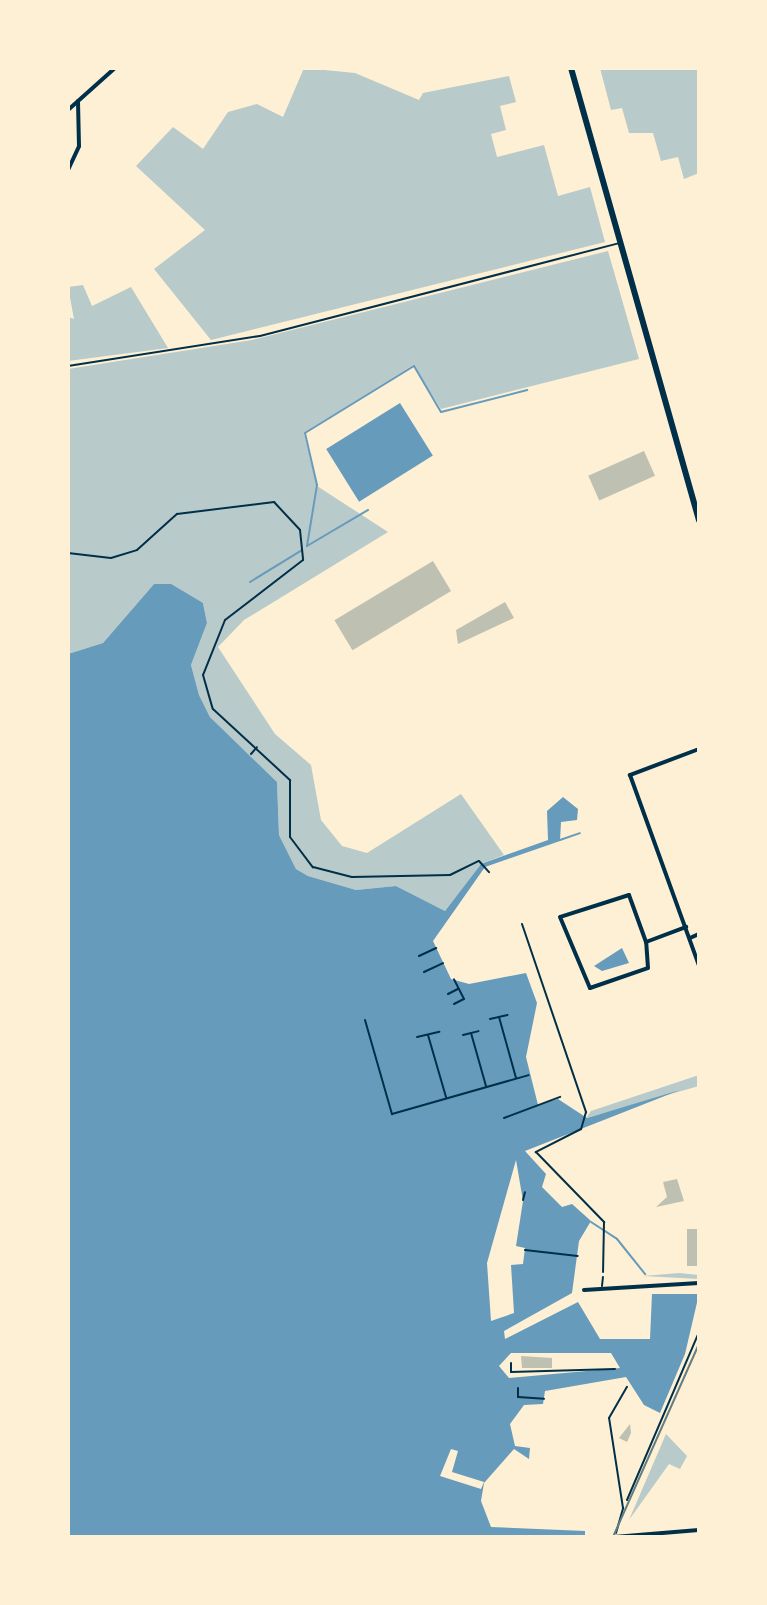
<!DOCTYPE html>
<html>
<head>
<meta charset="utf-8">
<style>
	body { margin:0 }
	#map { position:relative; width:767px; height:1605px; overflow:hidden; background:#fdf0d5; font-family:Ubuntu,sans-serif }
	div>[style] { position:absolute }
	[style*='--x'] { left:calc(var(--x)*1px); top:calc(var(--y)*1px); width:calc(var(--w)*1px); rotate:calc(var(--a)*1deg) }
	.green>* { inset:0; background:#b9caca }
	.water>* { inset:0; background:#669bbc; transform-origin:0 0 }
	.pier>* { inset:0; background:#fdf0d5 }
	.stream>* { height:2px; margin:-1px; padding:0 1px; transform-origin:1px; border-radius:1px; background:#669bbc }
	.building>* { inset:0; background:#bec0b2; transform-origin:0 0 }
	.path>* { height:2px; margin:-1px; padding:0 1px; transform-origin:1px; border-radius:1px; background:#003049 }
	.service>* { height:2px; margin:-1px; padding:0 1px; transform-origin:1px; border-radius:1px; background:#003049 }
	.minor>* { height:4px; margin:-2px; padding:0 2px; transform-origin:2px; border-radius:2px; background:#003049 }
	.secondary>* { height:6px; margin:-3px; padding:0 3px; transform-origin:3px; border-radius:3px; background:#003049 }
	.rail>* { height:2px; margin:-1px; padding:0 1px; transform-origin:1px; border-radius:1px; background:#657d81 }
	span { translate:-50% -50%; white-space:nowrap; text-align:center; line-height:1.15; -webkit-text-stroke:8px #fdf0d5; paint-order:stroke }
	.frame { position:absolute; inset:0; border:70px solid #fdf0d5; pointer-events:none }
</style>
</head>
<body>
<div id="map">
	<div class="green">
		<div style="clip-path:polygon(304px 68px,355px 73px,419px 100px,423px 93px,509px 76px,516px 102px,500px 106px,506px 130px,491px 134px,497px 157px,544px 145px,558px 196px,590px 187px,605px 242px,211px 340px,154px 269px,205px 230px,136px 166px,173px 127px,203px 149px,228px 112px,257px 104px,283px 117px)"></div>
		<div style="clip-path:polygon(600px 68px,699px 68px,699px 173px,684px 179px,678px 157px,661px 161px,653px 133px,629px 133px,622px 108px,611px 110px)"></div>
		<div style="clip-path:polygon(608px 251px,639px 359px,441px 409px,413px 365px,304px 433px,317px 486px,388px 532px,244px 620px,218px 647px,275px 734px,311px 765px,321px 820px,342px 846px,367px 853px,461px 794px,504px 855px,481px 864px,445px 911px,396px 886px,356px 890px,308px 876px,296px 869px,279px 835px,277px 782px,210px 717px,199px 695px,191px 665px,207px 623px,203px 603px,154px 584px,103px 643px,68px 654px,68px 369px,252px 340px)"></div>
		<div style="clip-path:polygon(83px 285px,92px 306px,131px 287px,168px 348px,68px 361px,68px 317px,74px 319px,68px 287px)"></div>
		<div style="clip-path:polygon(699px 1075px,699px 1086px,586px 1118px,591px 1111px)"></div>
		<div style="clip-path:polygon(679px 1273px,699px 1275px,699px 1279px,643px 1276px)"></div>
		<div style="clip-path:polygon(666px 1434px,687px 1456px,680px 1469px,669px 1464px,629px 1520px)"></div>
	</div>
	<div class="water">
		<div style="left:400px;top:403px;width:62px;height:87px;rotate:58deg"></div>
		<div style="clip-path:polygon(evenodd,154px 584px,171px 584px,203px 603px,207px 623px,191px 665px,199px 695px,210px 717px,277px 782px,279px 835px,296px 869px,308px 876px,356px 890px,396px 886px,445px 911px,481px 864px,548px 840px,547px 811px,563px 797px,578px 809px,577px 820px,561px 822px,560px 841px,485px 867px,433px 941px,451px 979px,469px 984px,526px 973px,537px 1003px,526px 1057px,538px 1105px,558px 1099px,587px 1118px,680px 1090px,525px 1151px,546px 1174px,542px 1187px,562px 1207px,572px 1204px,591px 1221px,579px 1241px,572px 1293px,504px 1331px,505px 1339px,578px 1302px,600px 1339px,650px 1339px,652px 1294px,699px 1294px,685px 1354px,660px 1413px,644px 1405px,626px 1377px,545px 1391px,543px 1404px,524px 1405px,510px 1424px,515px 1446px,530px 1448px,529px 1459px,514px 1449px,484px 1483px,481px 1501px,491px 1527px,585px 1531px,585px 1537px,68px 1537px,68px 654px,103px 643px,154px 584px,516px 1160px,523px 1201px,516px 1246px,525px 1248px,523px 1264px,511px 1265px,514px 1313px,491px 1321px,487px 1263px,516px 1160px,154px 584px,511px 1353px,611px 1353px,620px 1368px,509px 1378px,499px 1366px,511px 1353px)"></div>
		<div style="clip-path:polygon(622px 948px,629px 963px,602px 971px,594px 966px)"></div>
	</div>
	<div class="pier">
		<div style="clip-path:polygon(451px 1449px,458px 1451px,452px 1472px,484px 1482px,481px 1489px,440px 1476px)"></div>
	</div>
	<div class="stream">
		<div style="--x:307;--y:546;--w:62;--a:-80.7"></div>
		<div style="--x:317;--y:485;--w:53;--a:-103"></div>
		<div style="--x:305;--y:433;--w:128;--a:-31.6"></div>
		<div style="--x:414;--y:366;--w:53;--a:59.6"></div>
		<div style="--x:441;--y:412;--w:89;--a:-14.3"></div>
		<div style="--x:307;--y:546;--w:71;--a:-30.5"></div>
		<div style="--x:250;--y:582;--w:61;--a:-31.6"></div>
		<div style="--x:560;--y:840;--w:21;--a:-19"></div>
		<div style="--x:591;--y:1222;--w:31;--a:33"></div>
		<div style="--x:617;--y:1239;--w:45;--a:51.3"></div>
	</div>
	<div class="building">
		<div style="left:644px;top:451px;width:27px;height:61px;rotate:66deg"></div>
		<div style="left:433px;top:561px;width:35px;height:115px;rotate:59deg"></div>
		<div style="clip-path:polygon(505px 602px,514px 618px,458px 644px,456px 630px)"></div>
		<div style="clip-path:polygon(677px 1179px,684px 1201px,656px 1207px,667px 1197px,663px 1182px)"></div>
		<div style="left:687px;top:1229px;width:12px;height:37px"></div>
		<div style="clip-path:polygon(521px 1356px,552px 1358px,552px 1368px,522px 1368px)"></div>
		<div style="clip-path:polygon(630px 1424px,631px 1433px,627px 1442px,619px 1438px)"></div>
	</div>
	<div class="path">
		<div style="--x:68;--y:553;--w:43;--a:6.6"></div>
		<div style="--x:111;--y:558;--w:27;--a:-17"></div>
		<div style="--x:137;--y:550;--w:54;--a:-42"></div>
		<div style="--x:177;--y:514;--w:98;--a:-7.1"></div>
		<div style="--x:274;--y:502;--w:38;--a:47"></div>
		<div style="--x:300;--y:530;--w:30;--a:84"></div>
		<div style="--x:303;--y:560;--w:98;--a:142.4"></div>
		<div style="--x:225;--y:620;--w:59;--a:111.8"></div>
		<div style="--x:203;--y:675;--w:35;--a:74"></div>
		<div style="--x:213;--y:709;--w:105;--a:42.7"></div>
		<div style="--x:290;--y:780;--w:57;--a:90"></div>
		<div style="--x:290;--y:837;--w:38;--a:53"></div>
		<div style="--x:313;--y:867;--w:40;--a:14.4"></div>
		<div style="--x:352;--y:877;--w:98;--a:-1.2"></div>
		<div style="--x:450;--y:875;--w:32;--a:-26"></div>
		<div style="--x:479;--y:861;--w:15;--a:48"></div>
		<div style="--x:251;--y:754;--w:9;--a:-49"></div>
		<div style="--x:522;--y:924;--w:199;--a:71.2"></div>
		<div style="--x:586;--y:1112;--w:18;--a:106"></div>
		<div style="--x:581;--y:1129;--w:51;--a:152.9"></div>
		<div style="--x:536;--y:1152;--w:98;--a:45.8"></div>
		<div style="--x:604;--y:1222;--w:50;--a:91.1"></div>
		<div style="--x:419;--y:956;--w:19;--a:-25"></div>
		<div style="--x:424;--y:972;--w:21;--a:-25"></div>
		<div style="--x:448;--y:994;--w:11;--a:-27"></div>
		<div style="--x:454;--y:1004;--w:11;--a:-27"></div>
		<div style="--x:464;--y:999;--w:22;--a:-117"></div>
		<div style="--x:499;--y:1017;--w:63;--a:74.4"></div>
		<div style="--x:490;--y:1019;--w:18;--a:-13"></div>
		<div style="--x:365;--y:1020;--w:98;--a:74"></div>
		<div style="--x:392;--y:1114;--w:142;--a:-15.9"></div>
		<div style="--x:471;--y:1033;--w:55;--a:74.2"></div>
		<div style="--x:428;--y:1035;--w:65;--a:73.8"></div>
		<div style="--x:463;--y:1035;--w:16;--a:-14"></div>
		<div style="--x:417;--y:1037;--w:23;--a:-13"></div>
		<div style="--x:504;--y:1118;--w:60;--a:-20.6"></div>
		<div style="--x:523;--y:1200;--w:8;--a:-76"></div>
		<div style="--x:525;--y:1250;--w:53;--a:6.5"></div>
		<div style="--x:511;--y:1363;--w:9;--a:90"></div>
		<div style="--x:511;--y:1372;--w:104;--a:-1.7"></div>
		<div style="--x:518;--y:1388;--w:9;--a:90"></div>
		<div style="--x:518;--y:1397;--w:26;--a:4"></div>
		<div style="--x:627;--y:1500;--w:183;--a:-66.8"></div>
	</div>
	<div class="service">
		<div style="--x:68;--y:366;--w:194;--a:-8.9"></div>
		<div style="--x:260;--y:336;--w:372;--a:-14.5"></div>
		<div style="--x:602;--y:1286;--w:9;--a:-84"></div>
		<div style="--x:616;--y:1533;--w:26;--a:-74"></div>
		<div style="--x:623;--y:1508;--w:91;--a:-98.8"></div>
		<div style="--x:609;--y:1418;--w:36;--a:-60"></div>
	</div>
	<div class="minor">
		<div style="--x:68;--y:110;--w:63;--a:-41.8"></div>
		<div style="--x:68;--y:170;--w:26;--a:-65"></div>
		<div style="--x:79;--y:146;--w:45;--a:-91.3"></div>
		<div style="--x:699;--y:749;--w:74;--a:159.4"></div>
		<div style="--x:630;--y:775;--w:203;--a:70.1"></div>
		<div style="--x:690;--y:938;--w:10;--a:-24"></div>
		<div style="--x:646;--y:942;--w:50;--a:-109.9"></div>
		<div style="--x:629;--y:895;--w:72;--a:162.3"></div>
		<div style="--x:560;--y:917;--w:77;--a:67.1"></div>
		<div style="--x:590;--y:988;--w:61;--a:-19"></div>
		<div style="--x:648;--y:968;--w:26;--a:-94"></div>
		<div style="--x:646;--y:942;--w:43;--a:-20.6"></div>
		<div style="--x:584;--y:1290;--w:115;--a:-3.5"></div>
		<div style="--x:614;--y:1537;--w:85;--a:-4.7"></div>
	</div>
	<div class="secondary">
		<div style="--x:571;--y:68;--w:470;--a:74.2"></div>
	</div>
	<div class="rail">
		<div style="--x:613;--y:1537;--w:211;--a:-66"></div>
	</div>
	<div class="frame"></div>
</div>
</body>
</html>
